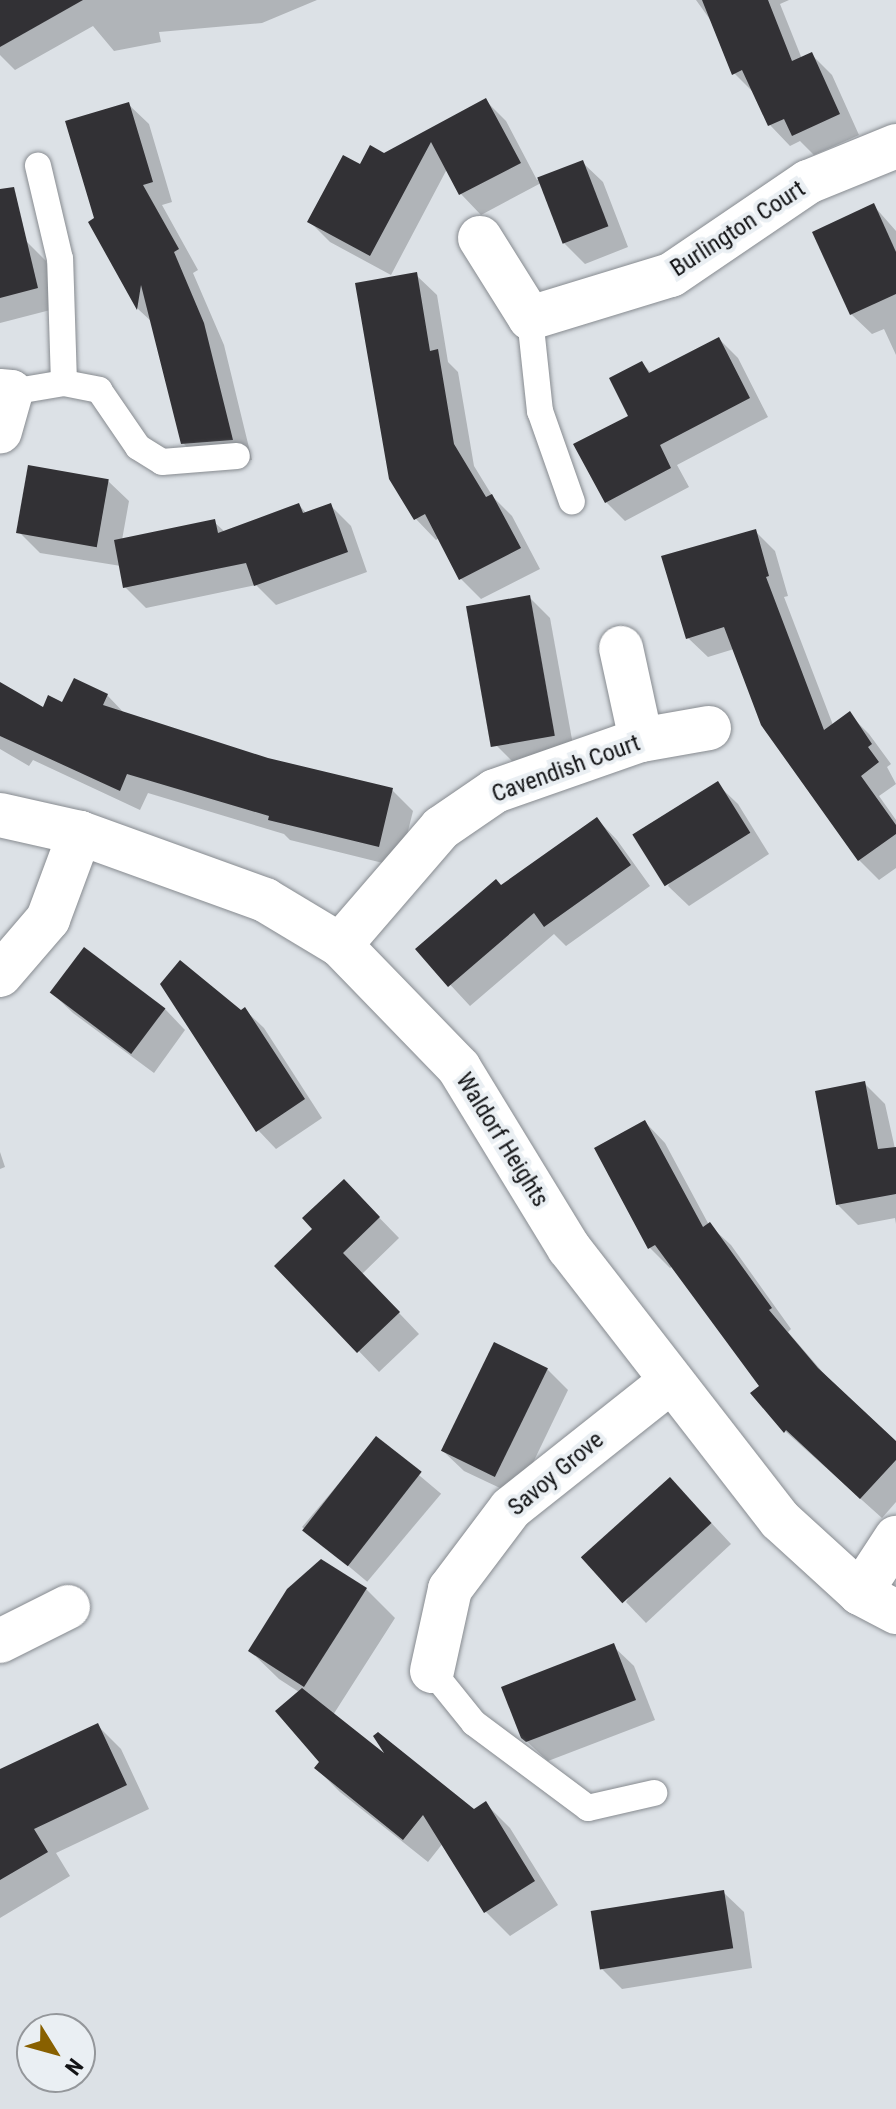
<!DOCTYPE html>
<html>
<head>
<meta charset="utf-8">
<style>
	body { margin:0 }
	#map { position:relative; width:896px; height:2109px; overflow:hidden; background:#dce1e6; font-family:"Roboto Condensed",sans-serif }
	div>[style] { position:absolute }
	[style*='--x'] { left:calc(var(--x)*1px); top:calc(var(--y)*1px); width:calc(var(--w)*1px); rotate:calc(var(--a)*1deg) }
	.shadow>* { inset:0; background:#0003; transform-origin:0 0 }
	.building>* { inset:0; background:#323135; transform-origin:0 0 }
	.roads { filter:drop-shadow(0 0 2px #878b90) drop-shadow(0 0 2px #878b90) }
	.lane>* { height:26px; margin:-13px; padding:0 13px; transform-origin:13px; border-radius:13px; background:#fff }
	.street>* { height:44px; margin:-22px; padding:0 22px; transform-origin:22px; border-radius:22px; background:#fff }
	span { translate:-50% -50%; white-space:nowrap; text-align:center; line-height:1.15; -webkit-text-stroke:8px #eaeff3; paint-order:stroke }
	.street-label { font-size:24px; color:#131416 }
	.north { position:absolute; left:16px; top:2013px; width:80px; height:80px; box-sizing:border-box; background:#eaeff3; border:2px solid #94979b; border-radius:50%; rotate:127deg; font-size:22px; font-weight:700; line-height:32px; text-align:center; color:#131416 }
	.north::after { content:''; display:block; margin:auto; width:28px; height:36px; background:#886000; clip-path:polygon(50% 0,100% 100%,50% 72%,0 100%) }
</style>
</head>
<body>
<div id="map">
	<div class="shadow">
		<div style="clip-path:polygon(0 0,317px 0,262px 23px,159px 32px,161px 42px,114px 51px,93px 26px,15px 70px,0 55px)"></div>
		<div style="clip-path:polygon(696px 0,789px 0,780px 4px,802px 59px,811px 54px,832px 75px,859px 135px,814px 155px,800px 141px,790px 146px,770px 125px,755px 94px,734px 73px,714px 25px)"></div>
		<div style="clip-path:polygon(486px 101px,506px 121px,537px 180px,582px 162px,603px 182px,628px 247px,585px 264px,564px 243px,541px 183px,481px 215px,461px 194px,447px 169px,391px 275px,330px 242px,310px 222px,360px 167px)"></div>
		<div style="clip-path:polygon(128px 104px,149px 124px,172px 202px,162px 205px,198px 270px,193px 273px,224px 345px,252px 460px,204px 464px,183px 443px,153px 323px,138px 309px,90px 222px,96px 219px)"></div>
		<div style="clip-path:polygon(874px 206px,896px 231px,896px 355px,884px 329px,872px 334px,851px 314px)"></div>
		<div style="clip-path:polygon(26px 241px,46px 261px,58px 308px,0 323px,0 247px)"></div>
		<div style="clip-path:polygon(416px 275px,437px 295px,448px 362px,458px 372px,474px 466px,493px 497px,512px 516px,540px 569px,481px 599px,461px 579px,439px 538px,436px 540px,416px 519px,391px 478px)"></div>
		<div style="clip-path:polygon(719px 339px,738px 358px,768px 417px,677px 465px,689px 487px,625px 521px,606px 502px,642px 363px,652px 374px)"></div>
		<div style="clip-path:polygon(108px 481px,129px 501px,122px 540px,214px 522px,225px 532px,299px 505px,307px 514px,330px 505px,351px 526px,367px 572px,276px 605px,256px 585px,146px 608px,125px 587px,121px 566px,40px 553px,19px 532px)"></div>
		<div style="clip-path:polygon(755px 531px,775px 551px,788px 596px,784px 597px,833px 725px,849px 714px,869px 734px,891px 764px,887px 767px,896px 784px,879px 796px,896px 820px,896px 868px,879px 880px,859px 860px,734px 649px,708px 657px,688px 638px)"></div>
		<div style="clip-path:polygon(530px 598px,550px 618px,575px 756px,516px 765px,496px 745px)"></div>
		<div style="clip-path:polygon(0 684px,44px 710px,107px 695px,126px 715px,267px 760px,392px 790px,413px 811px,399px 867px,290px 840px,284px 834px,148px 793px,140px 810px,33px 760px,29px 766px,0 749px)"></div>
		<div style="clip-path:polygon(717px 784px,738px 804px,769px 854px,689px 906px,668px 886px)"></div>
		<div style="clip-path:polygon(597px 819px,617px 840px,650px 886px,566px 946px,554px 934px,470px 1006px,418px 950px)"></div>
		<div style="clip-path:polygon(84px 949px,165px 1009px,185px 1030px,154px 1073px,73px 1013px,52px 993px)"></div>
		<div style="clip-path:polygon(245px 1010px,264px 1028px,322px 1118px,276px 1149px,258px 1130px,241px 1013px)"></div>
		<div style="clip-path:polygon(864px 1083px,885px 1104px,896px 1153px,896px 1224px,895px 1218px,858px 1225px,837px 1204px)"></div>
		<div style="clip-path:polygon(645px 1122px,665px 1143px,709px 1225px,731px 1245px,791px 1329px,788px 1332px,833px 1384px,896px 1443px,896px 1502px,882px 1518px,785px 1431px,753px 1393px,761px 1386px,673px 1266px,670px 1268px,649px 1247px)"></div>
		<div style="clip-path:polygon(0 1152px,5px 1167px,0 1169px)"></div>
		<div style="clip-path:polygon(364px 1202px,399px 1238px,362px 1274px,419px 1334px,379px 1372px,277px 1266px)"></div>
		<div style="clip-path:polygon(547px 1369px,568px 1390px,517px 1496px,464px 1471px,443px 1451px)"></div>
		<div style="left:376px;top:1439px;width:85px;height:115px;rotate:40deg"></div>
		<div style="clip-path:polygon(690px 1500px,731px 1544px,646px 1623px,626px 1602px)"></div>
		<div style="clip-path:polygon(366px 1589px,395px 1618px,333px 1715px,390px 1760px,474px 1812px,486px 1804px,510px 1828px,558px 1905px,510px 1936px,486px 1912px,443px 1843px,428px 1862px,340px 1792px,316px 1768px,322px 1762px,299px 1692px,279px 1679px,250px 1651px)"></div>
		<div style="clip-path:polygon(613px 1646px,634px 1666px,655px 1720px,548px 1761px,522px 1737px)"></div>
		<div style="clip-path:polygon(97px 1725px,121px 1749px,149px 1809px,56px 1853px,70px 1876px,0 1918px,0 1772px)"></div>
		<div style="clip-path:polygon(723px 1892px,744px 1912px,752px 1968px,622px 1989px,602px 1969px)"></div>
	</div>
	<div class="building">
		<div style="clip-path:polygon(0 0,83px 0,0 47px)"></div>
		<div style="clip-path:polygon(702px 0,768px 0,792px 61px,812px 52px,840px 114px,792px 136px,784px 119px,768px 126px,742px 70px,732px 75px)"></div>
		<div style="clip-path:polygon(486px 98px,521px 163px,459px 195px,431px 142px,370px 256px,307px 222px,343px 155px,360px 164px,370px 145px,384px 153px)"></div>
		<div style="clip-path:polygon(129px 102px,153px 182px,143px 185px,179px 249px,174px 252px,204px 323px,233px 440px,181px 444px,141px 285px,137px 310px,88px 222px,94px 218px,65px 121px)"></div>
		<div style="left:583px;top:160px;width:71px;height:49px;rotate:69deg"></div>
		<div style="clip-path:polygon(14px 187px,38px 288px,0 298px,0 189px)"></div>
		<div style="clip-path:polygon(874px 203px,896px 252px,896px 294px,850px 315px,812px 232px)"></div>
		<div style="clip-path:polygon(417px 272px,430px 351px,438px 349px,454px 444px,486px 497px,492px 494px,521px 548px,459px 580px,425px 514px,414px 520px,389px 479px,355px 283px)"></div>
		<div style="clip-path:polygon(719px 337px,750px 398px,660px 445px,671px 468px,605px 503px,573px 444px,628px 416px,609px 378px,642px 361px,649px 373px)"></div>
		<div style="left:28px;top:465px;width:82px;height:69px;rotate:10deg"></div>
		<div style="clip-path:polygon(299px 503px,303px 513px,331px 503px,348px 552px,254px 586px,246px 563px,123px 588px,114px 540px,215px 519px,218px 533px)"></div>
		<div style="clip-path:polygon(756px 529px,769px 576px,766px 577px,824px 730px,850px 711px,872px 744px,868px 747px,879px 762px,861px 776px,896px 825px,896px 834px,858px 861px,761px 725px,724px 627px,686px 639px,661px 556px)"></div>
		<div style="left:530px;top:595px;width:143px;height:65px;rotate:80deg"></div>
		<div style="clip-path:polygon(74px 678px,108px 694px,103px 705px,268px 758px,393px 788px,379px 847px,268px 820px,269px 816px,127px 774px,120px 791px,0 736px,0 682px,43px 707px,48px 695px,62px 702px)"></div>
		<div style="left:718px;top:781px;width:61px;height:101px;rotate:58deg"></div>
		<div style="clip-path:polygon(597px 817px,631px 865px,544px 927px,534px 913px,448px 987px,415px 949px,496px 879px,501px 885px)"></div>
		<div style="left:84px;top:947px;width:102px;height:57px;rotate:37deg"></div>
		<div style="clip-path:polygon(180px 960px,241px 1010px,245px 1007px,305px 1099px,256px 1132px,160px 984px)"></div>
		<div style="clip-path:polygon(865px 1081px,878px 1149px,896px 1147px,896px 1194px,836px 1205px,815px 1091px)"></div>
		<div style="clip-path:polygon(645px 1120px,703px 1227px,710px 1222px,772px 1308px,769px 1310px,818px 1368px,896px 1441px,896px 1460px,860px 1499px,786px 1430px,784px 1433px,750px 1393px,759px 1386px,655px 1245px,648px 1249px,594px 1148px)"></div>
		<div style="clip-path:polygon(344px 1179px,380px 1217px,343px 1253px,400px 1312px,357px 1353px,274px 1266px,312px 1229px,302px 1218px)"></div>
		<div style="left:494px;top:1342px;width:60px;height:121px;rotate:26deg"></div>
		<div style="left:376px;top:1436px;width:58px;height:120px;rotate:38deg"></div>
		<div style="left:670px;top:1477px;width:62px;height:120px;rotate:48deg"></div>
		<div style="clip-path:polygon(321px 1559px,367px 1588px,304px 1687px,248px 1651px,287px 1589px)"></div>
		<div style="clip-path:polygon(614px 1643px,636px 1700px,526px 1742px,521px 1738px,501px 1687px)"></div>
		<div style="clip-path:polygon(302px 1688px,384px 1753px,373px 1736px,378px 1732px,474px 1809px,486px 1801px,535px 1881px,484px 1913px,423px 1815px,403px 1840px,314px 1768px,319px 1762px,275px 1711px)"></div>
		<div style="clip-path:polygon(98px 1723px,127px 1785px,34px 1829px,48px 1852px,0 1880px,0 1769px)"></div>
		<div style="left:724px;top:1890px;width:59px;height:135px;rotate:81deg"></div>
	</div>
	<div class="roads">
		<div class="lane">
			<div style="--x:530;--y:318;--w:94;--a:83.9"></div>
			<div style="--x:540;--y:411;--w:96;--a:70.6"></div>
			<div style="--x:64;--y:383;--w:36;--a:11"></div>
			<div style="--x:99;--y:390;--w:69;--a:55.6"></div>
			<div style="--x:138;--y:447;--w:28;--a:32"></div>
			<div style="--x:162;--y:462;--w:75;--a:-4.6"></div>
			<div style="--x:11;--y:392;--w:54;--a:-9.6"></div>
			<div style="--x:64;--y:383;--w:124;--a:-91.8"></div>
			<div style="--x:60;--y:259;--w:96;--a:-103.3"></div>
			<div style="--x:432;--y:1671;--w:67;--a:51.1"></div>
			<div style="--x:474;--y:1723;--w:142;--a:36.7"></div>
			<div style="--x:588;--y:1808;--w:68;--a:-12.8"></div>
		</div>
		<div class="street">
			<div style="--x:480;--y:238;--w:94;--a:58"></div>
			<div style="--x:530;--y:318;--w:147;--a:-17"></div>
			<div style="--x:671;--y:275;--w:166;--a:-34.2"></div>
			<div style="--x:808;--y:182;--w:95;--a:-22.2"></div>
			<div style="--x:0;--y:391;--w:11;--a:5"></div>
			<div style="--x:11;--y:392;--w:41;--a:105.8"></div>
			<div style="--x:621;--y:648;--w:94;--a:77.7"></div>
			<div style="--x:0;--y:815;--w:82;--a:12.7"></div>
			<div style="--x:80;--y:833;--w:197;--a:19.9"></div>
			<div style="--x:265;--y:900;--w:87;--a:31"></div>
			<div style="--x:340;--y:945;--w:171;--a:45.9"></div>
			<div style="--x:459;--y:1068;--w:211;--a:58.6"></div>
			<div style="--x:569;--y:1248;--w:344;--a:52.2"></div>
			<div style="--x:780;--y:1520;--w:108;--a:42.4"></div>
			<div style="--x:860;--y:1593;--w:41;--a:27.8"></div>
			<div style="--x:340;--y:945;--w:155;--a:-49.2"></div>
			<div style="--x:441;--y:828;--w:65;--a:-34.4"></div>
			<div style="--x:495;--y:791;--w:155;--a:-19.3"></div>
			<div style="--x:641;--y:740;--w:69;--a:-10"></div>
			<div style="--x:0;--y:975;--w:74;--a:-49.4"></div>
			<div style="--x:48;--y:919;--w:92;--a:-69.6"></div>
			<div style="--x:860;--y:1593;--w:66;--a:-56.8"></div>
			<div style="--x:0;--y:1641;--w:76;--a:-26.6"></div>
			<div style="--x:432;--y:1671;--w:84;--a:-77.6"></div>
			<div style="--x:450;--y:1589;--w:101;--a:-53"></div>
			<div style="--x:511;--y:1508;--w:203;--a:-38.4"></div>
		</div>
	</div>
	<div class="street-label">
		<span style="left:738px;top:229px;rotate:-33deg">Burlington Court</span>
		<span style="left:566px;top:769px;rotate:-20deg">Cavendish Court</span>
		<span style="left:502px;top:1140px;rotate:58deg">Waldorf Heights</span>
		<span style="left:556px;top:1474px;rotate:-40deg">Savoy Grove</span>
	</div>
	<div class="north">N</div>
</div>
</body>
</html>
